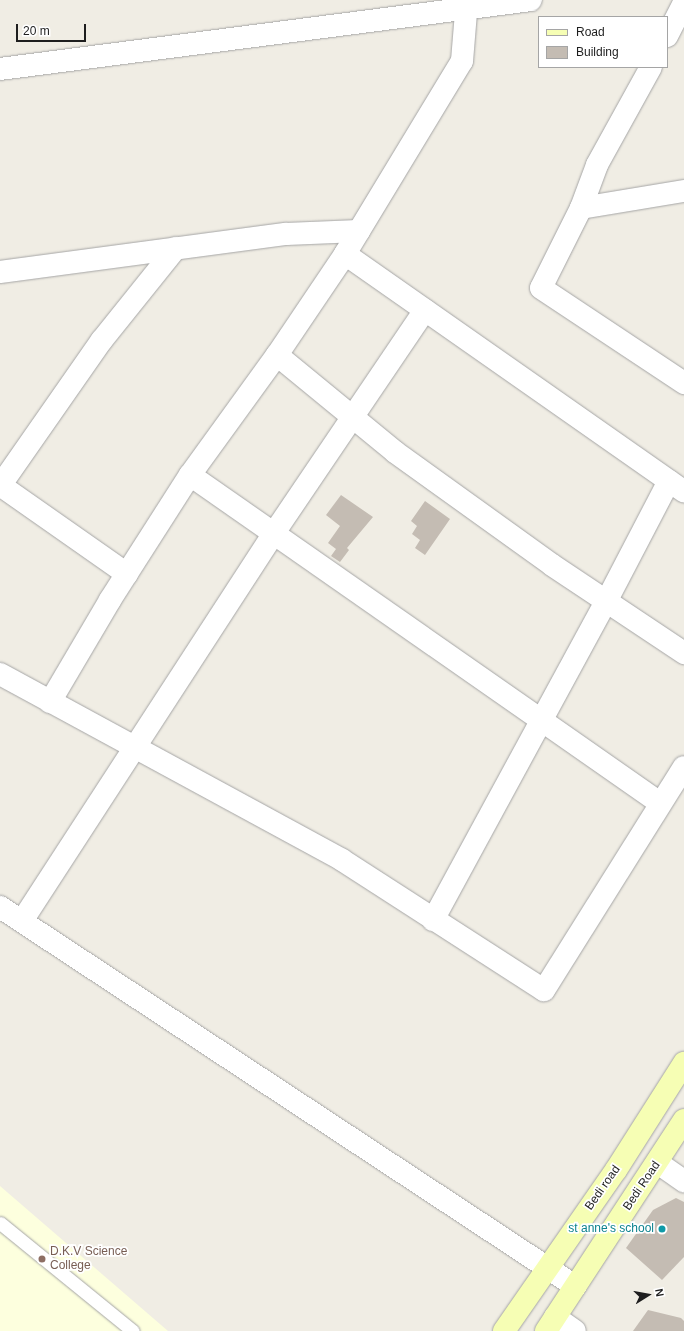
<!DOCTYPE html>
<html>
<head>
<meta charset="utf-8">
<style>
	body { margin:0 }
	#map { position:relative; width:684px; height:1331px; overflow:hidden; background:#f0ede4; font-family:Arial,sans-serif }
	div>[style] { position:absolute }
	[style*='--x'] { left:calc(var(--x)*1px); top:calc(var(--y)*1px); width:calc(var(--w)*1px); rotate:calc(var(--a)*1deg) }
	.education>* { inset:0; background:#fdffde }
	.building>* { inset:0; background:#c4bcb3 }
	.roads { filter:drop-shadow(0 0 1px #a5a5a5) drop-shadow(0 0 1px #a5a5a5) }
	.lane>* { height:13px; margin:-6.5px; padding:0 6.5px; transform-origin:6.5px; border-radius:6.5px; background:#fff }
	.street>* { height:22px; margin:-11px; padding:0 11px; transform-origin:11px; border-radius:11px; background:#fff }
	.secondary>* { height:22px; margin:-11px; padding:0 11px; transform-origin:11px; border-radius:11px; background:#f6feb4 }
	.dots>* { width:11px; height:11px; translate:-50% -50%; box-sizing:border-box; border:2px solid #fff; border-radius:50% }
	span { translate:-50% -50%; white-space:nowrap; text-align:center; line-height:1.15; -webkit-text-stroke:3.5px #fff; paint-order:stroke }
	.street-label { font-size:12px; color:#1e1e1e }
	.culture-label { font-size:12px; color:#0d838f }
	.right { translate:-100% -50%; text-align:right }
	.education-label { font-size:12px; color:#785e54 }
	.left { translate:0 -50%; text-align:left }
	.legend { position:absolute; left:538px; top:16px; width:130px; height:52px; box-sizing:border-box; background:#fff; border:1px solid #a5a5a5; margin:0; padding:5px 7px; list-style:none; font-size:12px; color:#1e1e1e }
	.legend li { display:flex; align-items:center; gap:8px; height:20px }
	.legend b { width:20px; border:1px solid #a5a5a5 }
	.north { position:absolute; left:628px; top:1275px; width:40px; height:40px; -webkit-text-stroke:3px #fff; paint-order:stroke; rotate:79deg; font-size:11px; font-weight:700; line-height:16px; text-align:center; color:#1e1e1e }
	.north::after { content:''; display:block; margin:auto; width:14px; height:18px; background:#1e1e1e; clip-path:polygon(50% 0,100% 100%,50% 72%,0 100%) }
	.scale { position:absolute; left:16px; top:24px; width:70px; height:18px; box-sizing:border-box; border:2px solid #1e1e1e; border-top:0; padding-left:5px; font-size:12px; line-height:14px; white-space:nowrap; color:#1e1e1e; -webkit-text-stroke:3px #fff; paint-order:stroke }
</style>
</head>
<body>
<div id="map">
	<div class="education">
		<div style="clip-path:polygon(0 1186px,168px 1331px,0 1331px)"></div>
	</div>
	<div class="building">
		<div style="clip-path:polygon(341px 495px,373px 517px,347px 548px,349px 550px,340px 562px,331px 556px,336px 549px,328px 543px,340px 526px,326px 515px)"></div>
		<div style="clip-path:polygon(425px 501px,450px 519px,425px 555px,415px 548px,420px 540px,412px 534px,417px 526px,411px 521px)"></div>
		<div style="clip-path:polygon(676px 1198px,684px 1202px,684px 1257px,662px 1280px,626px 1248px,653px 1210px)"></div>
		<div style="clip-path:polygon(648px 1310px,681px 1318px,684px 1321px,684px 1331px,633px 1331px)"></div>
	</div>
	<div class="roads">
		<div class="lane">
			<div style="--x:0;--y:1223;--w:171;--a:39.1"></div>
		</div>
		<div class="street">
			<div style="--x:667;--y:36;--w:37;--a:-63"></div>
			<div style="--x:651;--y:67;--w:112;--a:118.9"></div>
			<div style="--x:597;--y:165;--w:46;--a:110.4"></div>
			<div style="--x:581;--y:208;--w:89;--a:116.6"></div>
			<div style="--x:541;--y:288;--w:172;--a:33.6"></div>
			<div style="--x:0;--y:69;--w:535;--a:-7.4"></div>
			<div style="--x:581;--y:208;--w:104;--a:-9.4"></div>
			<div style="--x:345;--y:254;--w:414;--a:35"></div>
			<div style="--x:0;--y:272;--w:289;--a:-7.6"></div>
			<div style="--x:286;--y:234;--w:73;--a:-2.4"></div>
			<div style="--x:277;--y:355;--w:153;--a:39.4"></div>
			<div style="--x:395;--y:452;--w:193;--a:35.7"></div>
			<div style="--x:552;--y:565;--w:159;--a:33.7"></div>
			<div style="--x:190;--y:475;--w:573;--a:34.91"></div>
			<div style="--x:0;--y:485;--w:155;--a:35"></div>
			<div style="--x:0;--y:486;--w:178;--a:-55.1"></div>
			<div style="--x:102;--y:340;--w:118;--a:-51.2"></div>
			<div style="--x:0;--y:674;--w:389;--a:28.5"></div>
			<div style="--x:342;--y:860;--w:240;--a:32.8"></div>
			<div style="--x:544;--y:990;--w:263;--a:-57.9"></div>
			<div style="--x:50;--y:702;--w:118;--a:-59.5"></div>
			<div style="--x:110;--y:600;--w:148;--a:-57.4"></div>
			<div style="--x:190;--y:475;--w:148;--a:-54.1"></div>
			<div style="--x:277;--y:355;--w:122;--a:-56"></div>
			<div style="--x:345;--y:254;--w:226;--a:-58.8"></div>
			<div style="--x:462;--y:61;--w:61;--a:-85.3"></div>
			<div style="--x:0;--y:907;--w:689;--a:33.39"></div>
			<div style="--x:433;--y:920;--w:364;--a:-61.5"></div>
			<div style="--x:607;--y:600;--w:134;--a:-62.5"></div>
			<div style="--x:22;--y:921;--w:463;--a:-57"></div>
			<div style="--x:274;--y:533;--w:269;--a:-55.9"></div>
			<div style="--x:658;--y:1163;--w:32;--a:35"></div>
			<div style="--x:555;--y:1317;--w:24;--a:35"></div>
		</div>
		<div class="secondary">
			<div style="--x:504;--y:1331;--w:196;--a:-55.2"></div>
			<div style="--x:616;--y:1170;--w:127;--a:-57.6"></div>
			<div style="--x:546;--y:1331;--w:252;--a:-56.8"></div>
		</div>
	</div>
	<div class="dots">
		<div style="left:662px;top:1229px;background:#0f9aa8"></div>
		<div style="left:42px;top:1259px;background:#8d6e63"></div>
	</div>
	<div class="street-label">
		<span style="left:642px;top:1186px;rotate:-56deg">Bedi Road</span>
		<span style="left:603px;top:1188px;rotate:-55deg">Bedi road</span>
	</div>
	<div class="culture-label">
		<span class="right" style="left:654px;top:1229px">st anne's school</span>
	</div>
	<div class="education-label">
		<span class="left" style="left:50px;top:1259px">D.K.V Science<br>College</span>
	</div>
	<ul class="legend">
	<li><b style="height:5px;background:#f6feb4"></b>Road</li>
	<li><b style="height:11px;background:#c4bcb3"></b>Building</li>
	</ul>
	<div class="north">N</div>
	<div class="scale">20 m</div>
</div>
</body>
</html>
